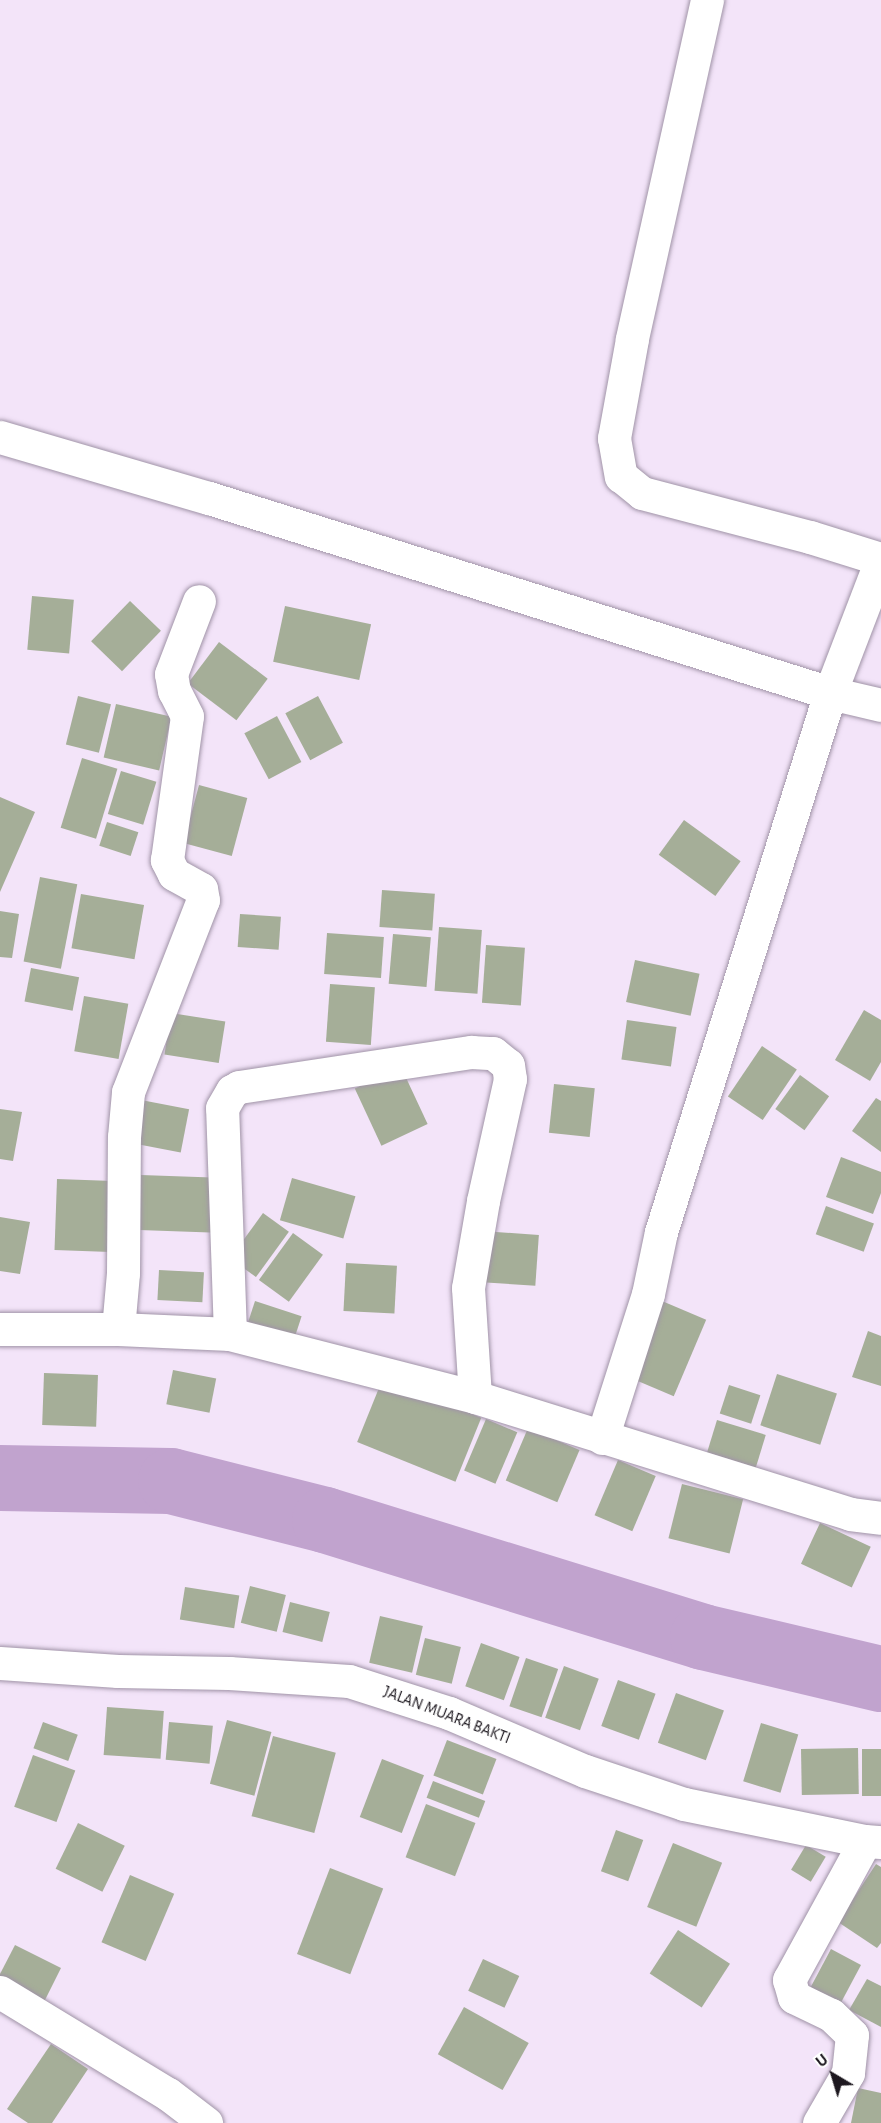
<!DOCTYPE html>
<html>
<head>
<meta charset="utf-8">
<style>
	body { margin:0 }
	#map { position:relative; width:881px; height:2123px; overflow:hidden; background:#f3e4f9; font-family:"Alegreya Sans",sans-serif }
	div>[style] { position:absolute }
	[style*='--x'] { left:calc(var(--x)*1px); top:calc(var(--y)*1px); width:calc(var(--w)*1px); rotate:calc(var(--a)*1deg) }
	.river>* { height:66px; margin:-33px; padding:0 33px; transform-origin:33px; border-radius:33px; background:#c1a3ce }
	.building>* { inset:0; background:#a5ae98; transform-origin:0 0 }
	.roads { filter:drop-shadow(0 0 2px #a093a7) drop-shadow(0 0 2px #a093a7) }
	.minor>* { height:33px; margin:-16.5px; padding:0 16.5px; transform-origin:16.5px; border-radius:16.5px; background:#fff }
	span { translate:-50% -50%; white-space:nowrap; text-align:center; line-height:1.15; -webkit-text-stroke:6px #fff; paint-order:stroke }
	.street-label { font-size:16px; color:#1d181f }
	.north { position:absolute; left:803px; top:2045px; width:60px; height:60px; -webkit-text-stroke:4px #fff; paint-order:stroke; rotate:322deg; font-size:16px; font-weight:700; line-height:24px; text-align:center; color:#1d181f }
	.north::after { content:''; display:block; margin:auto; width:21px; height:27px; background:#1d181f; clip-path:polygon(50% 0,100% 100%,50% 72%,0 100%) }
</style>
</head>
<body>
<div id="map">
	<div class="river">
		<div style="--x:0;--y:1478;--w:171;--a:1"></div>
		<div style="--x:171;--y:1481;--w:159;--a:14.2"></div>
		<div style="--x:325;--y:1520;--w:396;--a:17.2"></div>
		<div style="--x:703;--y:1637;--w:183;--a:13.3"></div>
	</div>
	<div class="building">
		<div style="left:32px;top:596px;width:42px;height:54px;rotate:5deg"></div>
		<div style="left:130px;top:601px;width:43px;height:56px;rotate:44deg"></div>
		<div style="left:285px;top:606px;width:88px;height:57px;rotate:12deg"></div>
		<div style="left:219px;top:642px;width:61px;height:52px;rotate:37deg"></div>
		<div style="left:78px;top:696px;width:34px;height:50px;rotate:14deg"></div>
		<div style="left:318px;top:696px;width:53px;height:37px;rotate:62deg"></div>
		<div style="left:116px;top:704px;width:57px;height:55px;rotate:13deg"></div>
		<div style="left:277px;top:716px;width:52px;height:37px;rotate:62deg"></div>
		<div style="left:82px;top:758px;width:37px;height:73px;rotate:17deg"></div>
		<div style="left:121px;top:771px;width:37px;height:45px;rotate:17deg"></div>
		<div style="left:199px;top:785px;width:50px;height:60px;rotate:15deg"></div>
		<div style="clip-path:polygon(0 797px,35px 812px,0 892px)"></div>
		<div style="left:684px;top:820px;width:70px;height:43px;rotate:36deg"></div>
		<div style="left:107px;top:822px;width:33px;height:25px;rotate:18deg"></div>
		<div style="left:40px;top:877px;width:38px;height:86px;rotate:11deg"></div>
		<div style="left:382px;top:890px;width:53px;height:37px;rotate:4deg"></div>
		<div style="left:81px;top:894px;width:64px;height:55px;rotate:10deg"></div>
		<div style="clip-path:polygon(0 911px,19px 914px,12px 958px,0 957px)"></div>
		<div style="left:240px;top:914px;width:41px;height:33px;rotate:4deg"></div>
		<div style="left:439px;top:927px;width:43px;height:64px;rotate:4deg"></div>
		<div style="left:327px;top:933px;width:57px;height:41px;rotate:4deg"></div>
		<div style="left:393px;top:934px;width:38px;height:50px;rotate:5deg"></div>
		<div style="left:486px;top:945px;width:39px;height:58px;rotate:4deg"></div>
		<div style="left:635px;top:960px;width:66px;height:43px;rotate:12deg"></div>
		<div style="left:31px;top:968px;width:49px;height:34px;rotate:11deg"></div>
		<div style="left:330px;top:984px;width:45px;height:58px;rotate:4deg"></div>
		<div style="left:84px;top:996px;width:45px;height:56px;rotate:10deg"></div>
		<div style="clip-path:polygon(864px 1010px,881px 1020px,881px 1062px,870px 1081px,835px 1060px)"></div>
		<div style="left:171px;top:1013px;width:55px;height:42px;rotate:9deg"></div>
		<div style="left:627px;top:1020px;width:50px;height:40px;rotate:8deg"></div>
		<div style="left:762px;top:1046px;width:42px;height:61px;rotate:34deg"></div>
		<div style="left:401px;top:1067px;width:63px;height:51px;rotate:65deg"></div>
		<div style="left:800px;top:1075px;width:36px;height:42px;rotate:36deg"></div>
		<div style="left:554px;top:1084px;width:41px;height:49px;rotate:6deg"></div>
		<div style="clip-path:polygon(876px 1098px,881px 1101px,881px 1152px,852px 1131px)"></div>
		<div style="left:141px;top:1100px;width:49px;height:44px;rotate:11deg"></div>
		<div style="clip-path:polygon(0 1109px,22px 1112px,13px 1161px,0 1159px)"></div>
		<div style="clip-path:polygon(841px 1157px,881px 1172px,881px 1193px,873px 1214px,826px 1197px)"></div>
		<div style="left:141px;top:1175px;width:78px;height:55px;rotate:2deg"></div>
		<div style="left:292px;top:1178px;width:66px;height:44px;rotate:16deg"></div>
		<div style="left:57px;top:1179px;width:56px;height:71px;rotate:2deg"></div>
		<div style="left:826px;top:1206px;width:51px;height:30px;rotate:20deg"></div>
		<div style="left:263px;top:1213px;width:32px;height:56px;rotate:36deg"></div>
		<div style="clip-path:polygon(0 1217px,30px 1222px,20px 1274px,0 1271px)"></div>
		<div style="left:482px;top:1231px;width:57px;height:51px;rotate:4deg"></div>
		<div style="left:293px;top:1233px;width:37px;height:58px;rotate:36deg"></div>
		<div style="left:346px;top:1263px;width:51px;height:48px;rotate:3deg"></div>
		<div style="left:159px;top:1270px;width:45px;height:30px;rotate:3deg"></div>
		<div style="left:255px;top:1301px;width:49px;height:23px;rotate:18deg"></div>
		<div style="left:662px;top:1301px;width:48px;height:83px;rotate:23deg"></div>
		<div style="clip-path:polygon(868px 1331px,881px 1336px,881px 1386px,852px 1377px)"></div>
		<div style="left:173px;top:1370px;width:44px;height:35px;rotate:11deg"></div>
		<div style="left:44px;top:1373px;width:54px;height:52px;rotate:2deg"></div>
		<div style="left:777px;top:1374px;width:63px;height:54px;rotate:18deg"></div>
		<div style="left:383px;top:1378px;width:106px;height:69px;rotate:22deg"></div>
		<div style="left:729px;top:1385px;width:33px;height:30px;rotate:18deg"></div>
		<div style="left:486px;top:1419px;width:34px;height:56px;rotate:23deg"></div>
		<div style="left:717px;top:1420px;width:51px;height:34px;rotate:17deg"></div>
		<div style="left:528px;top:1428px;width:56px;height:57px;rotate:23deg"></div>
		<div style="left:618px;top:1460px;width:41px;height:60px;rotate:23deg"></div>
		<div style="left:682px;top:1484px;width:63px;height:56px;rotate:14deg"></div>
		<div style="left:820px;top:1523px;width:56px;height:45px;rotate:25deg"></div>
		<div style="left:250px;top:1586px;width:37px;height:38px;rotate:14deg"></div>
		<div style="left:185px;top:1587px;width:55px;height:33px;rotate:9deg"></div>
		<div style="left:290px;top:1602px;width:41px;height:31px;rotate:14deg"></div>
		<div style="left:380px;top:1616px;width:44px;height:48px;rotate:13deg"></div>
		<div style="left:425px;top:1638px;width:37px;height:38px;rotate:14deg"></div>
		<div style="left:481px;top:1643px;width:41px;height:46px;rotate:20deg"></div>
		<div style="left:526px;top:1658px;width:34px;height:51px;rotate:19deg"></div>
		<div style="left:564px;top:1666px;width:37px;height:55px;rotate:20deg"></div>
		<div style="left:618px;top:1680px;width:40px;height:49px;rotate:20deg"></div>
		<div style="left:676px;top:1693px;width:51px;height:53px;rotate:20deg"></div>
		<div style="left:107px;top:1707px;width:57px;height:48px;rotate:4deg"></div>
		<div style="left:227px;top:1720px;width:46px;height:66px;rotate:15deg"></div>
		<div style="left:43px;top:1722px;width:37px;height:28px;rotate:20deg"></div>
		<div style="left:169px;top:1722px;width:44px;height:38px;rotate:5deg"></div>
		<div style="left:761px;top:1723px;width:39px;height:61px;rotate:17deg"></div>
		<div style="left:273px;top:1736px;width:65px;height:83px;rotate:15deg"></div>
		<div style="left:447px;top:1740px;width:53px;height:38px;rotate:21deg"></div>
		<div style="left:858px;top:1748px;width:46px;height:57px;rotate:89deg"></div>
		<div style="left:881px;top:1749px;width:47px;height:19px;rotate:90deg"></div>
		<div style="left:33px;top:1755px;width:45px;height:55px;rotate:20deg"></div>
		<div style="left:382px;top:1759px;width:45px;height:62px;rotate:21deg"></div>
		<div style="left:433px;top:1781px;width:56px;height:18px;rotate:21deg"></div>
		<div style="left:426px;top:1804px;width:53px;height:57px;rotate:21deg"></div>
		<div style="left:78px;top:1823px;width:52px;height:51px;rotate:26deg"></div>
		<div style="left:616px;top:1830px;width:29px;height:44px;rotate:20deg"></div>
		<div style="left:673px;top:1843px;width:53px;height:69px;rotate:22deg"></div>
		<div style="left:806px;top:1845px;width:23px;height:29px;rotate:31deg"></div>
		<div style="clip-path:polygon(876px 1864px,881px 1867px,881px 1943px,877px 1948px,838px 1922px)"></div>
		<div style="left:330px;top:1868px;width:57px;height:92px;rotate:21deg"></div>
		<div style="left:130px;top:1875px;width:48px;height:73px;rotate:23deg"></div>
		<div style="left:678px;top:1930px;width:62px;height:52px;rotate:33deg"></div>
		<div style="clip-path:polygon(15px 1945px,61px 1968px,44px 2002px,0 1981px,0 1974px)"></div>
		<div style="left:831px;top:1949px;width:34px;height:44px;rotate:28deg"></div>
		<div style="left:483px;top:1959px;width:40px;height:35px;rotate:25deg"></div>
		<div style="clip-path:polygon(867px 1979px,881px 1986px,881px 2027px,849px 2010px)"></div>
		<div style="left:464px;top:2007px;width:74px;height:54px;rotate:29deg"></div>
		<div style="clip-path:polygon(51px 2044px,88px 2069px,52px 2123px,28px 2123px,7px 2109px)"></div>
		<div style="clip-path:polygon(858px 2088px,881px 2093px,881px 2123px,851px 2123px)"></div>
	</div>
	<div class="roads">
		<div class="minor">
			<div style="--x:707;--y:0;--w:347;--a:102.5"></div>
			<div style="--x:632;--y:339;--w:101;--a:100.3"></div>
			<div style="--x:614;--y:438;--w:39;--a:80"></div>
			<div style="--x:621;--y:476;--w:27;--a:39"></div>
			<div style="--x:642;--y:493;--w:174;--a:14.7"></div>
			<div style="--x:810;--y:537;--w:73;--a:17.4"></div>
			<div style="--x:0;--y:437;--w:218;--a:16.3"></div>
			<div style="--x:209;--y:498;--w:651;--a:17.43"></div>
			<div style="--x:830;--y:693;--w:52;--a:13.2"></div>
			<div style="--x:0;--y:1329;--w:118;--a:0"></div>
			<div style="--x:118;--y:1329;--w:112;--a:2.6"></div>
			<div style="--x:230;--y:1334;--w:253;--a:14.4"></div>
			<div style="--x:475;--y:1397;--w:393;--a:17.3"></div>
			<div style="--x:850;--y:1514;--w:31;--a:7"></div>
			<div style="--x:118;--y:1329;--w:56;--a:-84.9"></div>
			<div style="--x:123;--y:1273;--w:136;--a:-89.6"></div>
			<div style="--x:124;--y:1137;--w:45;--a:-84.9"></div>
			<div style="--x:128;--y:1092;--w:206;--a:-68.7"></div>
			<div style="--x:203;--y:900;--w:11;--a:-100"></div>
			<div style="--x:201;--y:889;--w:31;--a:-151"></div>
			<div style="--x:174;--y:874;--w:16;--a:-117"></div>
			<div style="--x:167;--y:860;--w:145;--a:-82.1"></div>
			<div style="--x:187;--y:716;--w:28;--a:-117"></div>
			<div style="--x:174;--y:691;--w:17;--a:-100"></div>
			<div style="--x:171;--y:674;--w:78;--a:-69"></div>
			<div style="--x:230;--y:1334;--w:226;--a:-92"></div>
			<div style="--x:222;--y:1108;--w:20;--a:-60"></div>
			<div style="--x:232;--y:1091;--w:8;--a:-30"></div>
			<div style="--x:239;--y:1087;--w:235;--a:-8.6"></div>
			<div style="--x:471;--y:1052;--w:22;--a:3"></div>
			<div style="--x:493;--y:1053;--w:19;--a:39"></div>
			<div style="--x:508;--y:1065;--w:14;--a:82"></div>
			<div style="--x:510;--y:1079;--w:125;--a:102.5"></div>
			<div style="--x:483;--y:1201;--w:88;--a:99.8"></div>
			<div style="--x:468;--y:1288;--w:109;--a:86.3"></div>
			<div style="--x:602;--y:1438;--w:151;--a:-72.3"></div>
			<div style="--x:648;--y:1294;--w:63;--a:-78.2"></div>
			<div style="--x:661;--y:1232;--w:565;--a:-72.59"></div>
			<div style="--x:830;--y:693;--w:142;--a:-69"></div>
			<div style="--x:0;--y:1663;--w:118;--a:3.9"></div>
			<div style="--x:118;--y:1671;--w:111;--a:1"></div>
			<div style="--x:229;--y:1673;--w:120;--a:3.8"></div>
			<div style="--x:349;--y:1681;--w:105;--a:17.7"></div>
			<div style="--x:449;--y:1713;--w:148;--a:23.1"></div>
			<div style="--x:585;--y:1771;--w:104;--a:18.4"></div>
			<div style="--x:684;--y:1804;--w:185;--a:11.6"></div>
			<div style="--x:865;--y:1841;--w:16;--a:4"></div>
			<div style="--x:0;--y:1992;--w:197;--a:31.3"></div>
			<div style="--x:168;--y:2094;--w:48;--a:37.3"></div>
			<div style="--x:819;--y:2123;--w:58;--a:-59.9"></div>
			<div style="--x:848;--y:2073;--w:38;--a:-84"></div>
			<div style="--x:852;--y:2035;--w:29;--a:-136"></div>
			<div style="--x:831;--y:2015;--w:41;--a:-154.1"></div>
			<div style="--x:794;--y:1997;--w:18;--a:-106"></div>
			<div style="--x:789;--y:1980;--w:158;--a:-61.3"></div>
		</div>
	</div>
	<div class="street-label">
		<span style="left:447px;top:1715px;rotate:21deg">JALAN MUARA BAKTI</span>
	</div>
	<div class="north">U</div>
</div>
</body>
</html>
